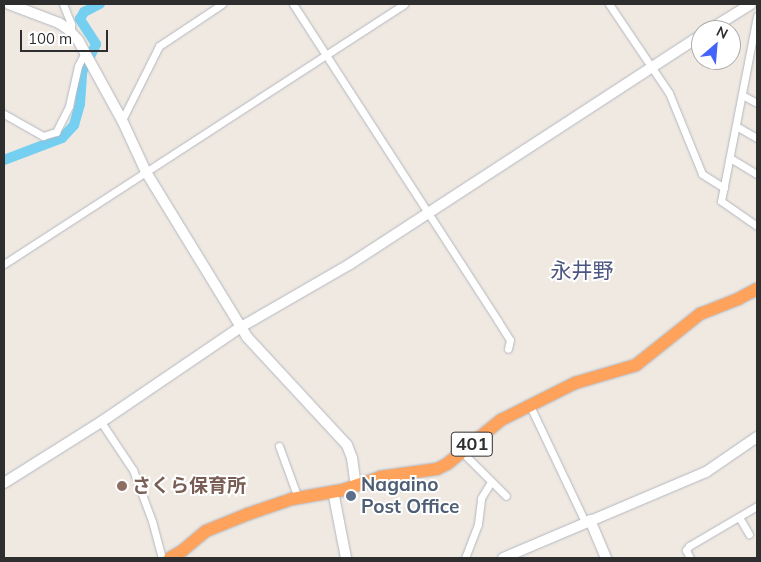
<!DOCTYPE html>
<html>
<head>
<meta charset="utf-8">
<style>
	body { margin:0 }
	#map { position:relative; width:761px; height:562px; overflow:hidden; background:#efe9e1; font-family:Mulish,"Noto Sans JP",sans-serif }
	div>[style] { position:absolute }
	[style*='--x'] { left:calc(var(--x)*1px); top:calc(var(--y)*1px); width:calc(var(--w)*1px); rotate:calc(var(--a)*1deg) }
	.river>* { height:10px; margin:-5px; padding:0 5px; transform-origin:5px; border-radius:5px; background:#75cff0 }
	.roads { filter:drop-shadow(0 0 1px #b4b7c1) drop-shadow(0 0 1px #b4b7c1) }
	.street>* { height:7px; margin:-3.5px; padding:0 3.5px; transform-origin:3.5px; border-radius:3.5px; background:#fff }
	.secondary>* { height:10px; margin:-5px; padding:0 5px; transform-origin:5px; border-radius:5px; background:#fff }
	.highway>* { height:12px; margin:-6px; padding:0 6px; transform-origin:6px; border-radius:6px; background:#ffa35c }
	.dots>* { width:14px; height:14px; translate:-50% -50%; box-sizing:border-box; border:2px solid #fff; border-radius:50% }
	span { translate:-50% -50%; white-space:nowrap; text-align:center; line-height:1.15; -webkit-text-stroke:4px #fff; paint-order:stroke }
	.shield-label span { padding:1px 4px; background:#fff; border:1px solid; border-radius:4px; -webkit-text-stroke-width:0 }
	.shield-label { font-size:18px; color:#2e2e2e; font-weight:700 }
	.service-label { font-size:19px; color:#4e5e75; font-weight:700 }
	.left { translate:0 -50%; text-align:left }
	.education-label { font-size:19px; color:#785e54; font-weight:700 }
	.quarter-label { font-size:21px; color:#4d5680 }
	.frame { position:absolute; inset:0; border:5px solid #2e2e2e; pointer-events:none }
	.north { position:absolute; left:691px; top:20px; width:50px; height:50px; box-sizing:border-box; background:#fff; border:1px solid #ababab; border-radius:50%; rotate:27deg; font-size:14px; font-weight:700; line-height:20px; text-align:center; color:#2e2e2e }
	.north::after { content:''; display:block; margin:auto; width:18px; height:22px; background:#4264fb; clip-path:polygon(50% 0,100% 100%,50% 72%,0 100%) }
	.scale { position:absolute; left:20px; top:30px; width:88px; height:22px; box-sizing:border-box; border:2px solid #2e2e2e; border-top:0; padding-left:6px; font-size:15px; line-height:18px; white-space:nowrap; color:#2e2e2e; -webkit-text-stroke:4px #fff; paint-order:stroke }
</style>
</head>
<body>
<div id="map">
	<div class="river">
		<div style="--x:4;--y:160;--w:62;--a:-20.8"></div>
		<div style="--x:62;--y:138;--w:18;--a:-47"></div>
		<div style="--x:74;--y:125;--w:22;--a:-74"></div>
		<div style="--x:80;--y:104;--w:32;--a:-86"></div>
		<div style="--x:82;--y:72;--w:31;--a:-63"></div>
		<div style="--x:96;--y:44;--w:30;--a:-123"></div>
		<div style="--x:80;--y:19;--w:8;--a:-60"></div>
		<div style="--x:84;--y:12;--w:18;--a:-27"></div>
	</div>
	<div class="roads">
		<div class="street">
			<div style="--x:63;--y:4;--w:22;--a:68"></div>
			<div style="--x:71;--y:24;--w:7;--a:90"></div>
			<div style="--x:293;--y:4;--w:378;--a:57.1"></div>
			<div style="--x:498;--y:321;--w:22;--a:58"></div>
			<div style="--x:510;--y:340;--w:9;--a:103"></div>
			<div style="--x:609;--y:4;--w:107;--a:56"></div>
			<div style="--x:669;--y:93;--w:87;--a:67.8"></div>
			<div style="--x:702;--y:174;--w:26;--a:32"></div>
			<div style="--x:757;--y:16;--w:188;--a:101"></div>
			<div style="--x:721;--y:201;--w:44;--a:34.8"></div>
			<div style="--x:742;--y:95;--w:17;--a:28"></div>
			<div style="--x:4;--y:114;--w:45;--a:29.4"></div>
			<div style="--x:43;--y:136;--w:14;--a:-17"></div>
			<div style="--x:56;--y:132;--w:29;--a:-63"></div>
			<div style="--x:69;--y:106;--w:41;--a:-77.3"></div>
			<div style="--x:78;--y:66;--w:16;--a:-63"></div>
			<div style="--x:122;--y:120;--w:83;--a:-63.4"></div>
			<div style="--x:159;--y:46;--w:76;--a:-33.7"></div>
			<div style="--x:736;--y:126;--w:24;--a:30"></div>
			<div style="--x:730;--y:158;--w:31;--a:31"></div>
			<div style="--x:4;--y:264;--w:477;--a:-33"></div>
			<div style="--x:530;--y:406;--w:128;--a:64.6"></div>
			<div style="--x:101;--y:422;--w:58;--a:56.3"></div>
			<div style="--x:133;--y:470;--w:54;--a:69.6"></div>
			<div style="--x:152;--y:521;--w:38;--a:75"></div>
			<div style="--x:279;--y:446;--w:55;--a:69.9"></div>
			<div style="--x:462;--y:452;--w:62;--a:45"></div>
			<div style="--x:739;--y:517;--w:20;--a:60"></div>
			<div style="--x:465;--y:558;--w:36;--a:-69"></div>
			<div style="--x:478;--y:524;--w:26;--a:-83"></div>
			<div style="--x:481;--y:498;--w:19;--a:-58"></div>
			<div style="--x:690;--y:558;--w:9;--a:-117"></div>
			<div style="--x:686;--y:550;--w:5;--a:-53"></div>
			<div style="--x:689;--y:546;--w:79;--a:-30.5"></div>
		</div>
		<div class="secondary">
			<div style="--x:9;--y:4;--w:53;--a:20.8"></div>
			<div style="--x:59;--y:23;--w:11;--a:34"></div>
			<div style="--x:68;--y:29;--w:15;--a:48"></div>
			<div style="--x:78;--y:40;--w:91;--a:61.2"></div>
			<div style="--x:122;--y:120;--w:57;--a:65.2"></div>
			<div style="--x:146;--y:172;--w:193;--a:58.5"></div>
			<div style="--x:247;--y:337;--w:147;--a:47.2"></div>
			<div style="--x:347;--y:445;--w:14;--a:69"></div>
			<div style="--x:352;--y:458;--w:27;--a:82"></div>
			<div style="--x:709;--y:30;--w:49;--a:-31.8"></div>
			<div style="--x:4;--y:483;--w:115;--a:-32.2"></div>
			<div style="--x:101;--y:422;--w:169;--a:-34.2"></div>
			<div style="--x:241;--y:327;--w:126;--a:-30"></div>
			<div style="--x:350;--y:264;--w:419;--a:-33.1"></div>
			<div style="--x:333;--y:491;--w:68;--a:79"></div>
			<div style="--x:590;--y:520;--w:41;--a:67.2"></div>
			<div style="--x:503;--y:558;--w:220;--a:-23"></div>
			<div style="--x:706;--y:472;--w:62;--a:-34.5"></div>
		</div>
		<div class="highway">
			<div style="--x:170;--y:558;--w:14;--a:-30"></div>
			<div style="--x:182;--y:551;--w:31;--a:-40"></div>
			<div style="--x:206;--y:531;--w:45;--a:-22"></div>
			<div style="--x:248;--y:514;--w:46;--a:-18.8"></div>
			<div style="--x:292;--y:499;--w:52;--a:-10"></div>
			<div style="--x:343;--y:490;--w:39;--a:-19"></div>
			<div style="--x:380;--y:477;--w:58;--a:-8"></div>
			<div style="--x:437;--y:469;--w:11;--a:-27"></div>
			<div style="--x:447;--y:464;--w:70;--a:-39.2"></div>
			<div style="--x:501;--y:420;--w:83;--a:-26.6"></div>
			<div style="--x:575;--y:383;--w:64;--a:-16.4"></div>
			<div style="--x:636;--y:365;--w:82;--a:-38.6"></div>
			<div style="--x:700;--y:314;--w:41;--a:-21.5"></div>
			<div style="--x:738;--y:299;--w:21;--a:-28"></div>
		</div>
	</div>
	<div class="dots">
		<div style="left:122px;top:486px;background:#8d6e63"></div>
		<div style="left:351px;top:496px;background:#5c6f8a"></div>
	</div>
	<div class="shield-label">
		<span style="left:472px;top:444px">401</span>
	</div>
	<div class="service-label">
		<span class="left" style="left:361px;top:496px">Nagaino<br>Post Office</span>
	</div>
	<div class="education-label">
		<span class="left" style="left:132px;top:486px">さくら保育所</span>
	</div>
	<div class="quarter-label">
		<span style="left:582px;top:270px">永井野</span>
	</div>
	<div class="frame"></div>
	<div class="north">N</div>
	<div class="scale">100 m</div>
</div>
</body>
</html>
